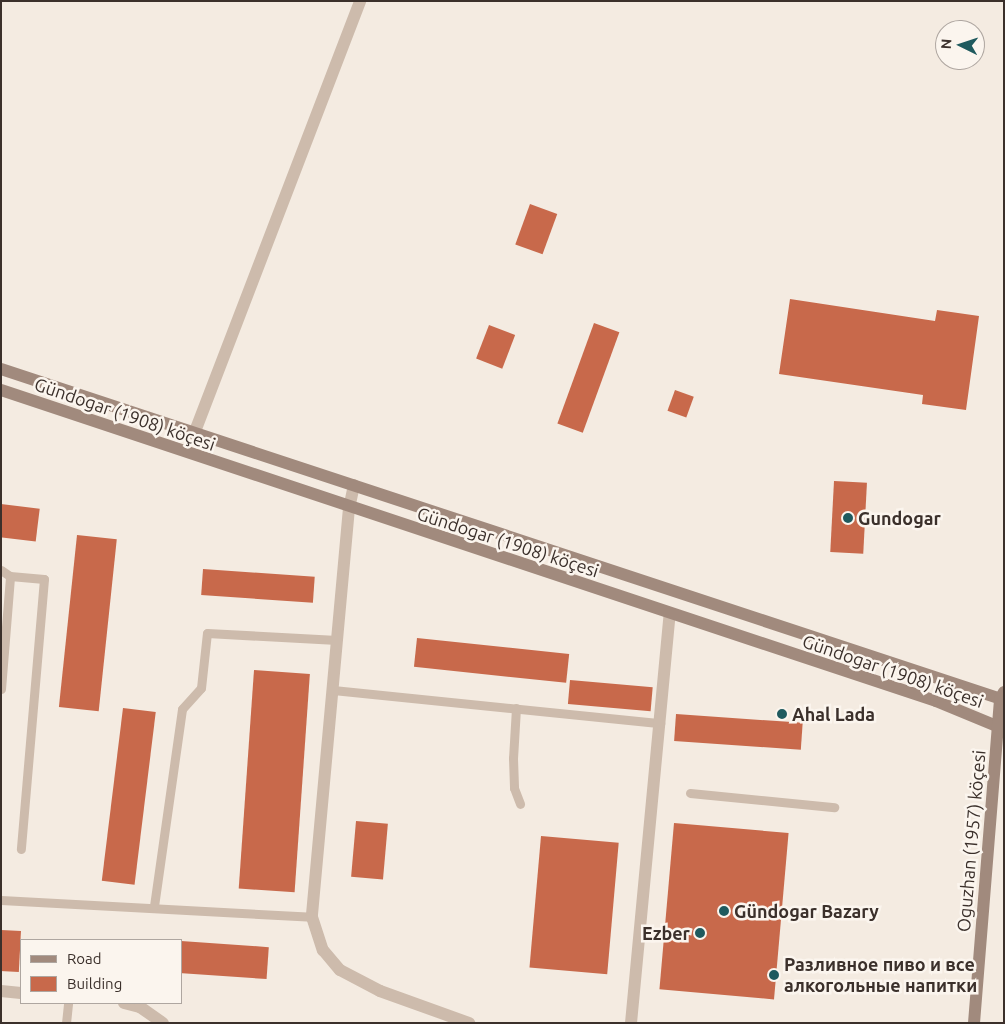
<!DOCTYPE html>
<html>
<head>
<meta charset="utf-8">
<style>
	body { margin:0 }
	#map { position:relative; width:1005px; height:1024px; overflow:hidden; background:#f4ebe1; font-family:Ubuntu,sans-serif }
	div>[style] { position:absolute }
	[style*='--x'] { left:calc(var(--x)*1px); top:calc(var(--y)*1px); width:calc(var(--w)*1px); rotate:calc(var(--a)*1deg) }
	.building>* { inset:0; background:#c8694b; transform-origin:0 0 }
	.service>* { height:9px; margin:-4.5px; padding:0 4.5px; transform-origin:4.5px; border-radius:4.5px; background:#cdbbac }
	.minor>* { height:12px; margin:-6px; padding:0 6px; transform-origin:6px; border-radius:6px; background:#cdbbac }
	.secondary>* { height:12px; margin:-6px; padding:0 6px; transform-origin:6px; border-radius:6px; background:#a18a7d }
	.dots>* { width:14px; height:14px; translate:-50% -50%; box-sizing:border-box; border:2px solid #fbf5ee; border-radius:50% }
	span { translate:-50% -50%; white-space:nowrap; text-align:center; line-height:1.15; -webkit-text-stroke:5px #fbf5ee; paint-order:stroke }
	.street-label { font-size:18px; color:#3b302b }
	.poi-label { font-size:18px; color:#3b302b; font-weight:700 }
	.left { translate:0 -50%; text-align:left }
	.right { translate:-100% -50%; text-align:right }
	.frame { position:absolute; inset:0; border:2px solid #3b302b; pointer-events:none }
	.legend { position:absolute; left:20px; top:939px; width:162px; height:65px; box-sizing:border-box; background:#fbf5ee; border:1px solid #aea6a0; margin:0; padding:6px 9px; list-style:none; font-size:15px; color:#3b302b }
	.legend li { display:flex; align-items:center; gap:10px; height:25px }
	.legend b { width:25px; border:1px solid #aea6a0 }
	.north { position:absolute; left:935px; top:20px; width:50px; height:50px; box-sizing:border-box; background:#fbf5ee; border:1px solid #aea6a0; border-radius:50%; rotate:274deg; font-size:14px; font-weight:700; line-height:20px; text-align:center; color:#3b302b }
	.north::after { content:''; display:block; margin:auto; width:18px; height:22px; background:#1f5a5e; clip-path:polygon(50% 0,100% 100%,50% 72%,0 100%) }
</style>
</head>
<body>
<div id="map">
	<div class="building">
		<div style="left:530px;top:204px;width:29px;height:43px;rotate:20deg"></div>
		<div style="clip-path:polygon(790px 299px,935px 321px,937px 310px,979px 316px,966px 410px,922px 404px,923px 395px,779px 374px)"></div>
		<div style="left:594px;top:323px;width:27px;height:107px;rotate:20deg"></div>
		<div style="left:489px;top:325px;width:28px;height:36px;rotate:21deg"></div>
		<div style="left:675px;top:390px;width:20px;height:22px;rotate:20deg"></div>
		<div style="left:834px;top:481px;width:33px;height:71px;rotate:3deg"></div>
		<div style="left:1px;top:504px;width:39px;height:33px;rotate:7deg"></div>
		<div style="left:77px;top:535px;width:40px;height:173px;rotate:6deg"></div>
		<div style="left:203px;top:569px;width:112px;height:26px;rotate:4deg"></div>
		<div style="left:417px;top:638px;width:153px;height:29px;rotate:6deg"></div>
		<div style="left:254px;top:670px;width:56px;height:219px;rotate:4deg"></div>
		<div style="left:570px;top:680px;width:83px;height:24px;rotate:5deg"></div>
		<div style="left:123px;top:708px;width:33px;height:174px;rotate:7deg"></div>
		<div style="left:676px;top:714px;width:127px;height:27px;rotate:4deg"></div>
		<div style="left:356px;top:821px;width:32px;height:56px;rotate:5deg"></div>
		<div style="left:674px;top:823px;width:115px;height:167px;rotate:5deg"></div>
		<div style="left:541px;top:836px;width:78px;height:132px;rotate:5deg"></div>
		<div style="left:1px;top:930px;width:20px;height:41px;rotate:3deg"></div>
		<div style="left:181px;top:941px;width:88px;height:32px;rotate:4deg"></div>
	</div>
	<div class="service">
		<div style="--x:1;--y:570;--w:11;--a:34"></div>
		<div style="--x:10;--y:576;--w:34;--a:5"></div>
		<div style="--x:44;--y:579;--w:271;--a:94.9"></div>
		<div style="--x:1;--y:689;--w:113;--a:-85.4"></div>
		<div style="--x:333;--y:690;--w:329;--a:5.8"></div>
		<div style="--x:516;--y:708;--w:50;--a:93.4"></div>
		<div style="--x:513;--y:758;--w:30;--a:88"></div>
		<div style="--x:514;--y:788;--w:17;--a:69"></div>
		<div style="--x:690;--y:793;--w:145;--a:5.6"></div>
		<div style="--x:1;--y:900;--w:311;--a:3.1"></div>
		<div style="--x:154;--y:906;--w:199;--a:-81.9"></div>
		<div style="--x:182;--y:709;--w:28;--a:-48"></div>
		<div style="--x:201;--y:688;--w:55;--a:-83.8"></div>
		<div style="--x:207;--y:633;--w:130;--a:3.1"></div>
		<div style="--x:66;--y:1023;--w:20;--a:-84"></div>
	</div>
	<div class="minor">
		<div style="--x:194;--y:434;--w:464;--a:-69"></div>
		<div style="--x:354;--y:485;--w:24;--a:102"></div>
		<div style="--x:349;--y:508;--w:411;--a:95.2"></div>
		<div style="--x:312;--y:917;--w:35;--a:72"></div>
		<div style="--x:323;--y:950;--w:26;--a:50"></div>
		<div style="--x:340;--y:970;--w:45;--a:27.7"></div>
		<div style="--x:380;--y:991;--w:95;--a:19.8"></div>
		<div style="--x:1;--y:991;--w:20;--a:6"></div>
		<div style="--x:124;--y:1003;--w:16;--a:14"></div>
		<div style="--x:140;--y:1007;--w:28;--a:35"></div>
		<div style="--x:631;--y:1023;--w:411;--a:-84.6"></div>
	</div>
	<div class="secondary">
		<div style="--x:1;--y:369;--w:1056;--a:18.26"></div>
		<div style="--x:1;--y:390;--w:985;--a:18.4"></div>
		<div style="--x:936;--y:701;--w:74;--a:22.4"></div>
		<div style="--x:974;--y:1023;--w:325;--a:-85.4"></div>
		<div style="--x:1000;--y:699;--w:8;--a:-60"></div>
	</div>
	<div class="dots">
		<div style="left:848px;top:518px;background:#1f5a5e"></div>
		<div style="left:782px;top:714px;background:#1f5a5e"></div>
		<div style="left:724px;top:911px;background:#1f5a5e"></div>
		<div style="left:700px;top:933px;background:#1f5a5e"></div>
		<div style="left:774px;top:975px;background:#1f5a5e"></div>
	</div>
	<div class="street-label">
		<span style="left:125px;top:414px;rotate:19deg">Gündogar (1908) köçesi</span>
		<span style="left:508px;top:542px;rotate:18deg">Gündogar (1908) köçesi</span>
		<span style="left:893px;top:671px;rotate:19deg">Gündogar (1908) köçesi</span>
		<span style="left:971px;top:841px;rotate:-85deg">Oguzhan (1957) köçesi</span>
	</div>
	<div class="poi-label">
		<span class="left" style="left:858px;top:518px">Gundogar</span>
		<span class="left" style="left:792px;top:714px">Ahal Lada</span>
		<span class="left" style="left:734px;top:911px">Gündogar Bazary</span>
		<span class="right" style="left:690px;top:933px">Ezber</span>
		<span class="left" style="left:784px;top:975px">Разливное пиво и все<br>алкогольные напитки</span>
	</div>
	<div class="frame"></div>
	<ul class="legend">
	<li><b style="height:6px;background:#a18a7d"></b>Road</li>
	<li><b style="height:14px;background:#c8694b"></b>Building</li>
	</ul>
	<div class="north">N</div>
</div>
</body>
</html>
